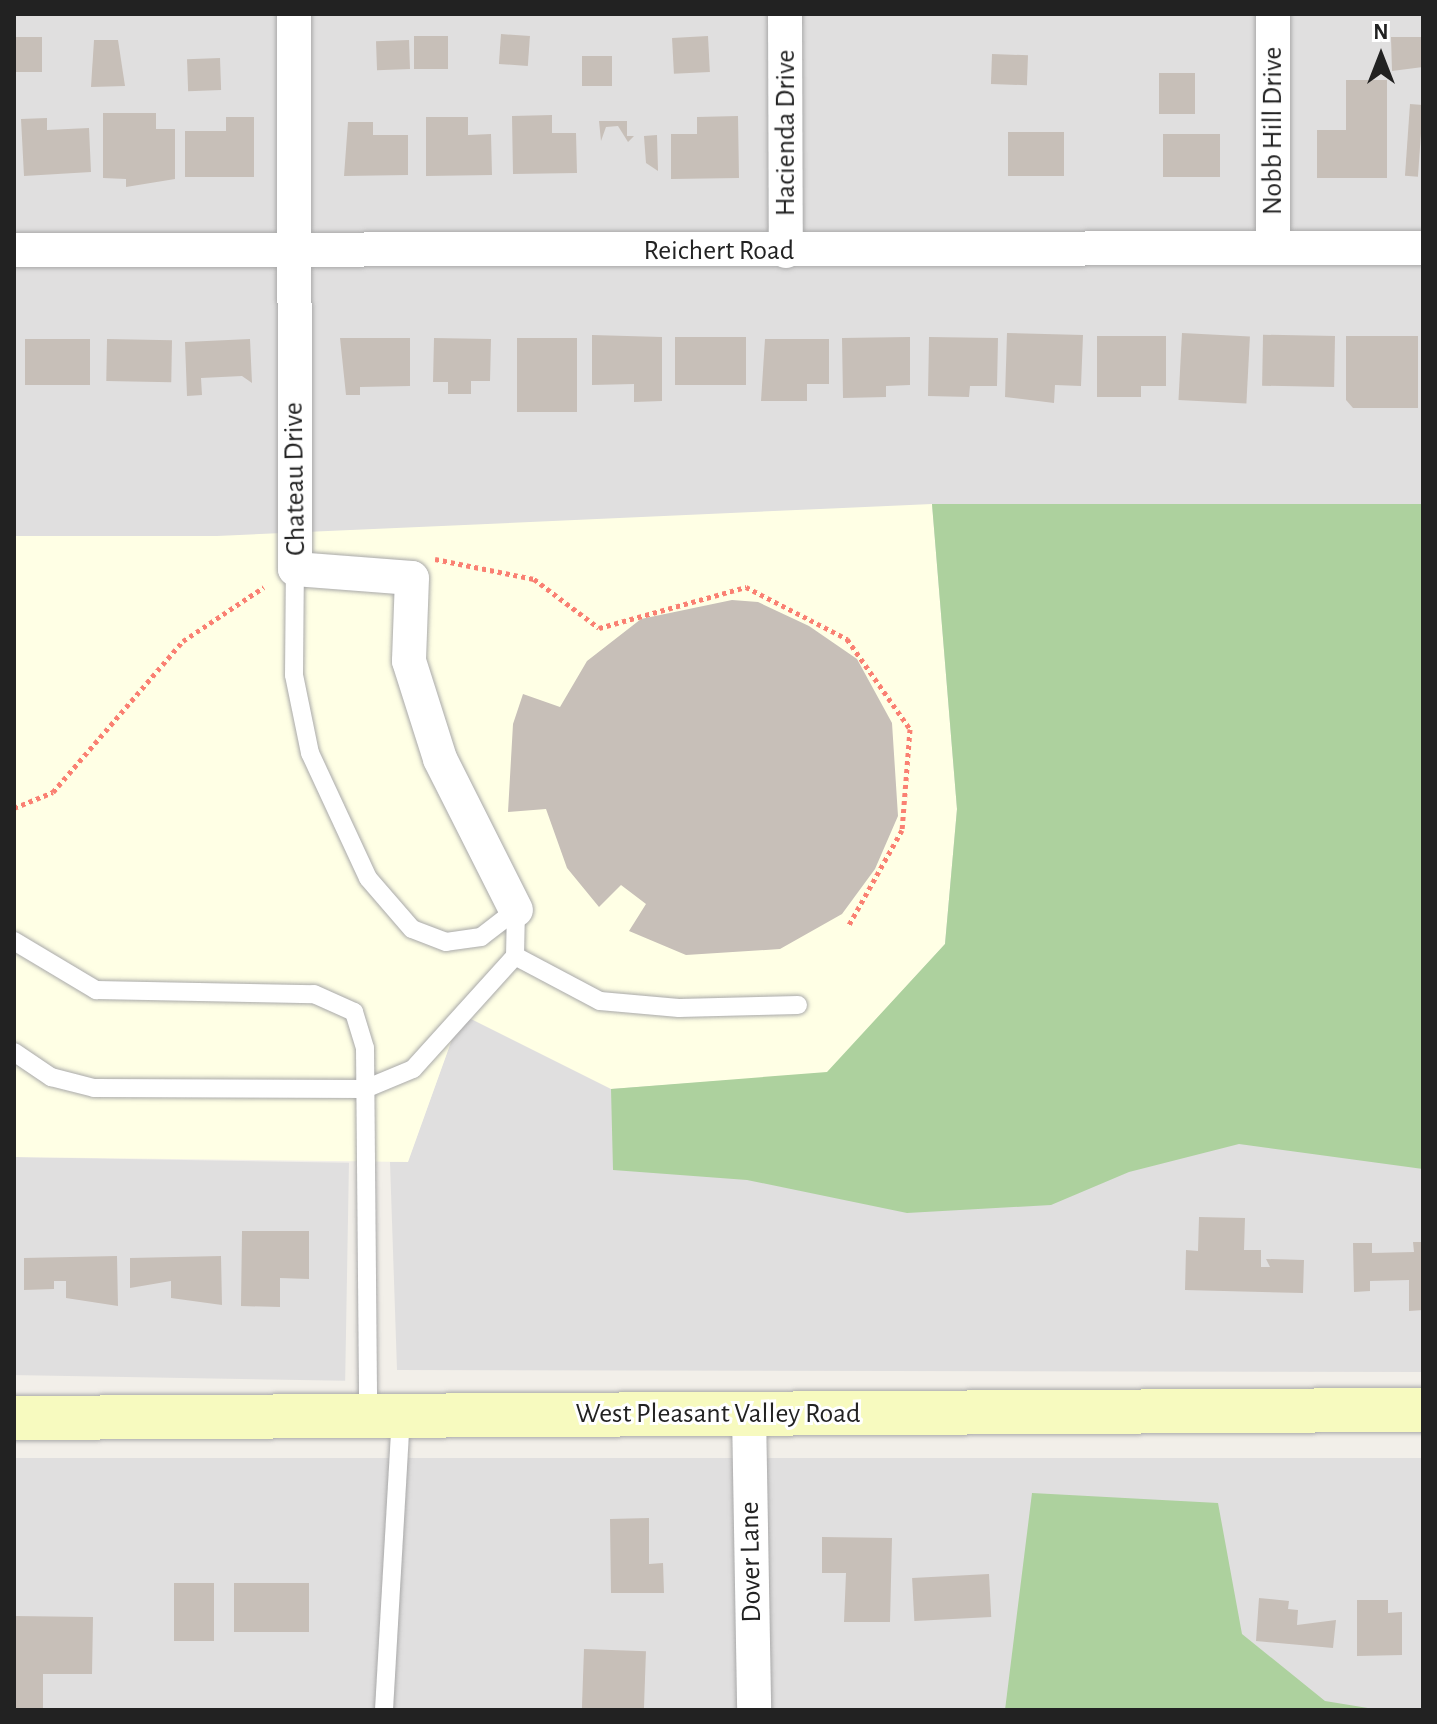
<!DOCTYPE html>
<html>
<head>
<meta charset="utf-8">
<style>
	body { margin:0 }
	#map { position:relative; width:1437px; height:1724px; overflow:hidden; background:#f2efe9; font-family:"Alegreya Sans",sans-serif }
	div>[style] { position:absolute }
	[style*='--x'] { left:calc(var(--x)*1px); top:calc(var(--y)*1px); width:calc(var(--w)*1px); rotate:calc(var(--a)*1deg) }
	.residential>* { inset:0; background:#e0dfdf; transform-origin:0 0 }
	.education>* { inset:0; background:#ffffe5 }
	.forest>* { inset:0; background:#add19e }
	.building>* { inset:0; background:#c7bfb8; transform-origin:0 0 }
	.path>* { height:5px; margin-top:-2.5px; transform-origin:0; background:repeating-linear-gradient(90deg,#fa8072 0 4px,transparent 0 8px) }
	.roads { filter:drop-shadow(0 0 2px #a9a9a9) drop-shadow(0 0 2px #a9a9a9) }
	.service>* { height:18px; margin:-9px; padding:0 9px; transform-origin:9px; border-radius:9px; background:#fff }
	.minor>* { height:34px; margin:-17px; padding:0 17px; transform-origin:17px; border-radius:17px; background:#fff }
	.secondary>* { height:44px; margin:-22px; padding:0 22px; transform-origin:22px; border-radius:22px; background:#f7fabf }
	span { translate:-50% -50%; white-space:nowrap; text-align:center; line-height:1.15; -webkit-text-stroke:6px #fff; paint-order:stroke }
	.street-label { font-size:28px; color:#222 }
	.frame { position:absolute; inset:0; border:16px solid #222; pointer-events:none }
	.north { position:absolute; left:1341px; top:16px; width:80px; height:80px; -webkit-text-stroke:6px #fff; paint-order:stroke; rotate:0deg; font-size:22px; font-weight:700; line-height:32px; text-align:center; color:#222 }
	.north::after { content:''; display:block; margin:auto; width:28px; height:36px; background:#222; clip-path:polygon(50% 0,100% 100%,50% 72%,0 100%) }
</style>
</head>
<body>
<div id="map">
	<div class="residential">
		<div style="clip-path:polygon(14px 14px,1423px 14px,1423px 1372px,397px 1370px,390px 1162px,408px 1161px,461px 1014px,217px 536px,14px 536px)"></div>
		<div style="left:14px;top:1157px;width:335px;height:218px;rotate:1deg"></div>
		<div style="left:1423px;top:1458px;width:252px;height:1409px;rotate:90deg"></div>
	</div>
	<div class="education">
		<div style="clip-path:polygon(932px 504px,957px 809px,945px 944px,827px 1073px,611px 1089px,461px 1014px,408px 1162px,14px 1157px,14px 536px,217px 536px)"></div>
	</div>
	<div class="forest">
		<div style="clip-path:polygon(932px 504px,1423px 504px,1423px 1169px,1239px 1144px,1129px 1172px,1051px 1205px,907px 1213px,747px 1180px,613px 1170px,611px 1089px,827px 1072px,945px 944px,957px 809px)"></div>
		<div style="clip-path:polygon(1032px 1493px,1218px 1503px,1242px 1634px,1325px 1701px,1380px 1710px,1005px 1710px)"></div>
	</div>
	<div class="building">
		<div style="left:501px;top:34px;width:29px;height:30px;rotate:4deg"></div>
		<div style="left:414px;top:36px;width:34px;height:33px"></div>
		<div style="left:708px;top:36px;width:36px;height:36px;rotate:87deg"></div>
		<div style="left:14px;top:37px;width:28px;height:35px"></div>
		<div style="clip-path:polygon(1391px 37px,1423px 37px,1423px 67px,1392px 71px)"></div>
		<div style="clip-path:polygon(94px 40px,118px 40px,125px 86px,91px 87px)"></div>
		<div style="left:409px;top:40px;width:29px;height:33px;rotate:88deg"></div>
		<div style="left:992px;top:54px;width:36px;height:30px;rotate:2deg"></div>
		<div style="left:582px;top:56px;width:30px;height:30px"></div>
		<div style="left:220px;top:58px;width:32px;height:33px;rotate:88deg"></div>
		<div style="left:1159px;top:73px;width:36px;height:41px"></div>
		<div style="clip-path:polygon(1346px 80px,1387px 80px,1387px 178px,1317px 178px,1317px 130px,1346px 130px)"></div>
		<div style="left:1410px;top:104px;width:13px;height:72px;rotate:4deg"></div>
		<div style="clip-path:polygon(103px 113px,156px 113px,156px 129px,175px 129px,175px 179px,126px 187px,126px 179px,103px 178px)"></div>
		<div style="clip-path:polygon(552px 115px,552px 133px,576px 133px,577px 173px,513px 174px,512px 116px)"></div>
		<div style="clip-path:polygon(738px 116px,739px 178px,671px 179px,671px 134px,697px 134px,697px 117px)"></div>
		<div style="clip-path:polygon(226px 117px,254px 117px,254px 177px,185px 177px,185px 131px,226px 131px)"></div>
		<div style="clip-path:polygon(426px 117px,468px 117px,468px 135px,491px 134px,492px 175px,426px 176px)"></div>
		<div style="clip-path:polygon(47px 118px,47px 130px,89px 128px,91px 172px,24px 176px,21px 119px)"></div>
		<div style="clip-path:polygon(599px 121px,627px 121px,627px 136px,634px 136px,628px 142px,618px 126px,606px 127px,601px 141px)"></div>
		<div style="clip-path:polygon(348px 122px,373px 122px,373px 135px,408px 135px,408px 175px,344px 176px)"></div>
		<div style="left:1064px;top:132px;width:44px;height:56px;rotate:90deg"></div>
		<div style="left:1163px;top:134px;width:57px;height:43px"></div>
		<div style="clip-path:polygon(657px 135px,658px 171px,646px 163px,644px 136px)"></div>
		<div style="clip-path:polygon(1007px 333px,1083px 335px,1081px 386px,1055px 385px,1054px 403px,1005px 397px)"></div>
		<div style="left:1182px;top:333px;width:68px;height:67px;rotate:3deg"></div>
		<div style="clip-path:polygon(592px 335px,662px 337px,662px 401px,634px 402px,634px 384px,592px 385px)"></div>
		<div style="clip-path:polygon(1097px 336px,1166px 336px,1166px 386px,1141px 386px,1141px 397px,1097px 397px)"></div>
		<div style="left:1335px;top:336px;width:51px;height:72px;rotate:91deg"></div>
		<div style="clip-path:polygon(1346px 336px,1418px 336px,1418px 408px,1353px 408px,1346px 400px)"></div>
		<div style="left:675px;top:337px;width:71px;height:48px"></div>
		<div style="clip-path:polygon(910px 337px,910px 385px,886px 386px,886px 397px,843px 398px,842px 338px)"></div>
		<div style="clip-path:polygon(929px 337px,998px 338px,997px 386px,970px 386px,969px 397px,928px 396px)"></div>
		<div style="clip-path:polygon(340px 338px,410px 338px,410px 386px,360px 387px,360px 395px,346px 395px)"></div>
		<div style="clip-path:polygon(434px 338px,491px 339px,490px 381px,471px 381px,471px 394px,448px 394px,448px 382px,433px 382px)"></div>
		<div style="left:517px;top:338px;width:60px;height:74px"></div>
		<div style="left:25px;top:339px;width:65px;height:46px"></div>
		<div style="left:107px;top:339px;width:65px;height:42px;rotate:1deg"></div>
		<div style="clip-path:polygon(250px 339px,252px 383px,242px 376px,201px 378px,202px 395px,187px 396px,185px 342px)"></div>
		<div style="clip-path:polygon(765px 339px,829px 339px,829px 384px,807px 384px,807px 401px,761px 401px)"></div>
		<div style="clip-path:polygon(732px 600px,758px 602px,809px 626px,857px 659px,892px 723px,898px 816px,875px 869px,842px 914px,780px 949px,686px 955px,629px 931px,646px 904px,621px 885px,599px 907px,567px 868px,546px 809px,508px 812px,513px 724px,523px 694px,560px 707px,587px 661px,641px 619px)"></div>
		<div style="clip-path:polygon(1199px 1217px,1245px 1218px,1244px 1250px,1261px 1250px,1261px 1267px,1270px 1267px,1266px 1259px,1304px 1260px,1303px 1293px,1185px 1290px,1186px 1250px,1198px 1251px)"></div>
		<div style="clip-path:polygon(242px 1231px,309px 1231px,309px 1279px,280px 1278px,280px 1307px,241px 1306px)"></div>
		<div style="clip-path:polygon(1413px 1242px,1423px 1242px,1423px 1310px,1409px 1311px,1409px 1280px,1370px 1281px,1370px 1291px,1354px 1292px,1353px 1243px,1372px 1243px,1372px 1253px,1414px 1252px)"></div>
		<div style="clip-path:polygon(117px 1256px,118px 1306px,66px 1298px,66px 1281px,54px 1281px,54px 1289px,24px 1290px,24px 1258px)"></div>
		<div style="clip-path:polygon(221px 1256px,222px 1305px,171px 1298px,171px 1281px,130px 1288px,130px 1258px)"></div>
		<div style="clip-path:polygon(649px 1518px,649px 1564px,663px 1563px,664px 1593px,611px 1593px,610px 1519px)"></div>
		<div style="clip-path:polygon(822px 1537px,892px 1538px,890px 1622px,844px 1622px,846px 1573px,822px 1573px)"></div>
		<div style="left:989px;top:1574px;width:43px;height:77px;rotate:87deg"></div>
		<div style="left:214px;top:1583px;width:58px;height:40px;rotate:90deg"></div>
		<div style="left:234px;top:1583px;width:75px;height:49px"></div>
		<div style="clip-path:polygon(1259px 1598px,1289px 1601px,1288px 1609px,1298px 1610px,1297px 1625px,1336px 1620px,1333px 1648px,1256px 1641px)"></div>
		<div style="clip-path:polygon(1357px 1600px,1388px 1600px,1388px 1613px,1402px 1612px,1402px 1655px,1357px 1656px)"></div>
		<div style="clip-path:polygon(14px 1616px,93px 1617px,92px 1674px,43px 1674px,43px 1710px,14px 1710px)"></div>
		<div style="left:584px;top:1649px;width:62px;height:61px;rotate:2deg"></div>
	</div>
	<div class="path">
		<div style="--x:435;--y:559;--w:101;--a:11.4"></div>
		<div style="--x:534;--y:579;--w:81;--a:37"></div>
		<div style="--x:599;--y:628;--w:153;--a:-15.6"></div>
		<div style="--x:746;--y:587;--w:114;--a:27.2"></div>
		<div style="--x:847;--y:639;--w:110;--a:55"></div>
		<div style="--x:910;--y:729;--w:101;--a:94.5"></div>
		<div style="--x:902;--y:830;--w:109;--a:119.2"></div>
		<div style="--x:14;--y:808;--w:42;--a:-22.3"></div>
		<div style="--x:53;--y:792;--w:199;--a:-49.3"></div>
		<div style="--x:183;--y:641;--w:97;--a:-33.7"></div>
	</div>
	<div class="roads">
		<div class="service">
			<div style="--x:14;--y:941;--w:96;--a:30.9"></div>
			<div style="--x:96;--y:990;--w:218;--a:1.1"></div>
			<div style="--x:314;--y:994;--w:44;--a:24.2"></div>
			<div style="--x:354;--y:1012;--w:38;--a:73"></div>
			<div style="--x:365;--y:1048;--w:369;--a:89.5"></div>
			<div style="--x:515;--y:956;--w:96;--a:27.9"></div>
			<div style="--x:600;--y:1001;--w:79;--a:5.1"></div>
			<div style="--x:679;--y:1008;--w:119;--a:-1.4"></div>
			<div style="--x:14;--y:1052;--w:45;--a:34"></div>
			<div style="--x:51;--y:1077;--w:44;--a:14.3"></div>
			<div style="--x:94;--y:1088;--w:271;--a:0.2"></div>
			<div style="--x:365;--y:1089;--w:52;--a:-22.6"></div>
			<div style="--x:413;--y:1069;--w:152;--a:-47.9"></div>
			<div style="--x:515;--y:956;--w:46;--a:-88.8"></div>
			<div style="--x:516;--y:910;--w:44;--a:142.4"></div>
			<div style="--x:481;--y:937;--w:35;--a:172"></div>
			<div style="--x:446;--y:942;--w:36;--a:-159"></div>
			<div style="--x:412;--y:929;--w:67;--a:-130.8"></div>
			<div style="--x:368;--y:878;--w:138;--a:-114.9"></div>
			<div style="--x:310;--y:753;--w:80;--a:-101.6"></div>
			<div style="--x:294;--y:675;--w:106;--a:-89.5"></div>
			<div style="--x:384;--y:1710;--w:293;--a:-86.7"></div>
		</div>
		<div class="minor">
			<div style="--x:294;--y:14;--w:555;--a:89.9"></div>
			<div style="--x:295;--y:569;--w:117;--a:4.4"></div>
			<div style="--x:412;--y:578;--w:83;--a:92.1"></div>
			<div style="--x:409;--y:661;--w:103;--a:72.4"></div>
			<div style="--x:440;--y:759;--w:169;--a:63.3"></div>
			<div style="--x:785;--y:14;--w:237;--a:89.8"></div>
			<div style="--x:1273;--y:14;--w:234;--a:90"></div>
			<div style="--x:14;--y:250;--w:1409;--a:-0.08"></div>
			<div style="--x:749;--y:1413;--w:297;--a:89"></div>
		</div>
		<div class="secondary">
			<div style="--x:14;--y:1418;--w:1409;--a:-0.33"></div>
		</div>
	</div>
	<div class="street-label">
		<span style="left:1273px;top:131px;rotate:-90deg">Nobb Hill Drive</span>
		<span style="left:786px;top:133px;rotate:-90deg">Hacienda Drive</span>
		<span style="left:719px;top:251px">Reichert Road</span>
		<span style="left:295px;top:479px;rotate:-91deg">Chateau Drive</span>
		<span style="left:718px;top:1414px">West Pleasant Valley Road</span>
		<span style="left:751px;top:1562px;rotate:-91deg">Dover Lane</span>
	</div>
	<div class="frame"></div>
	<div class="north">N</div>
</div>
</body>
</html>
